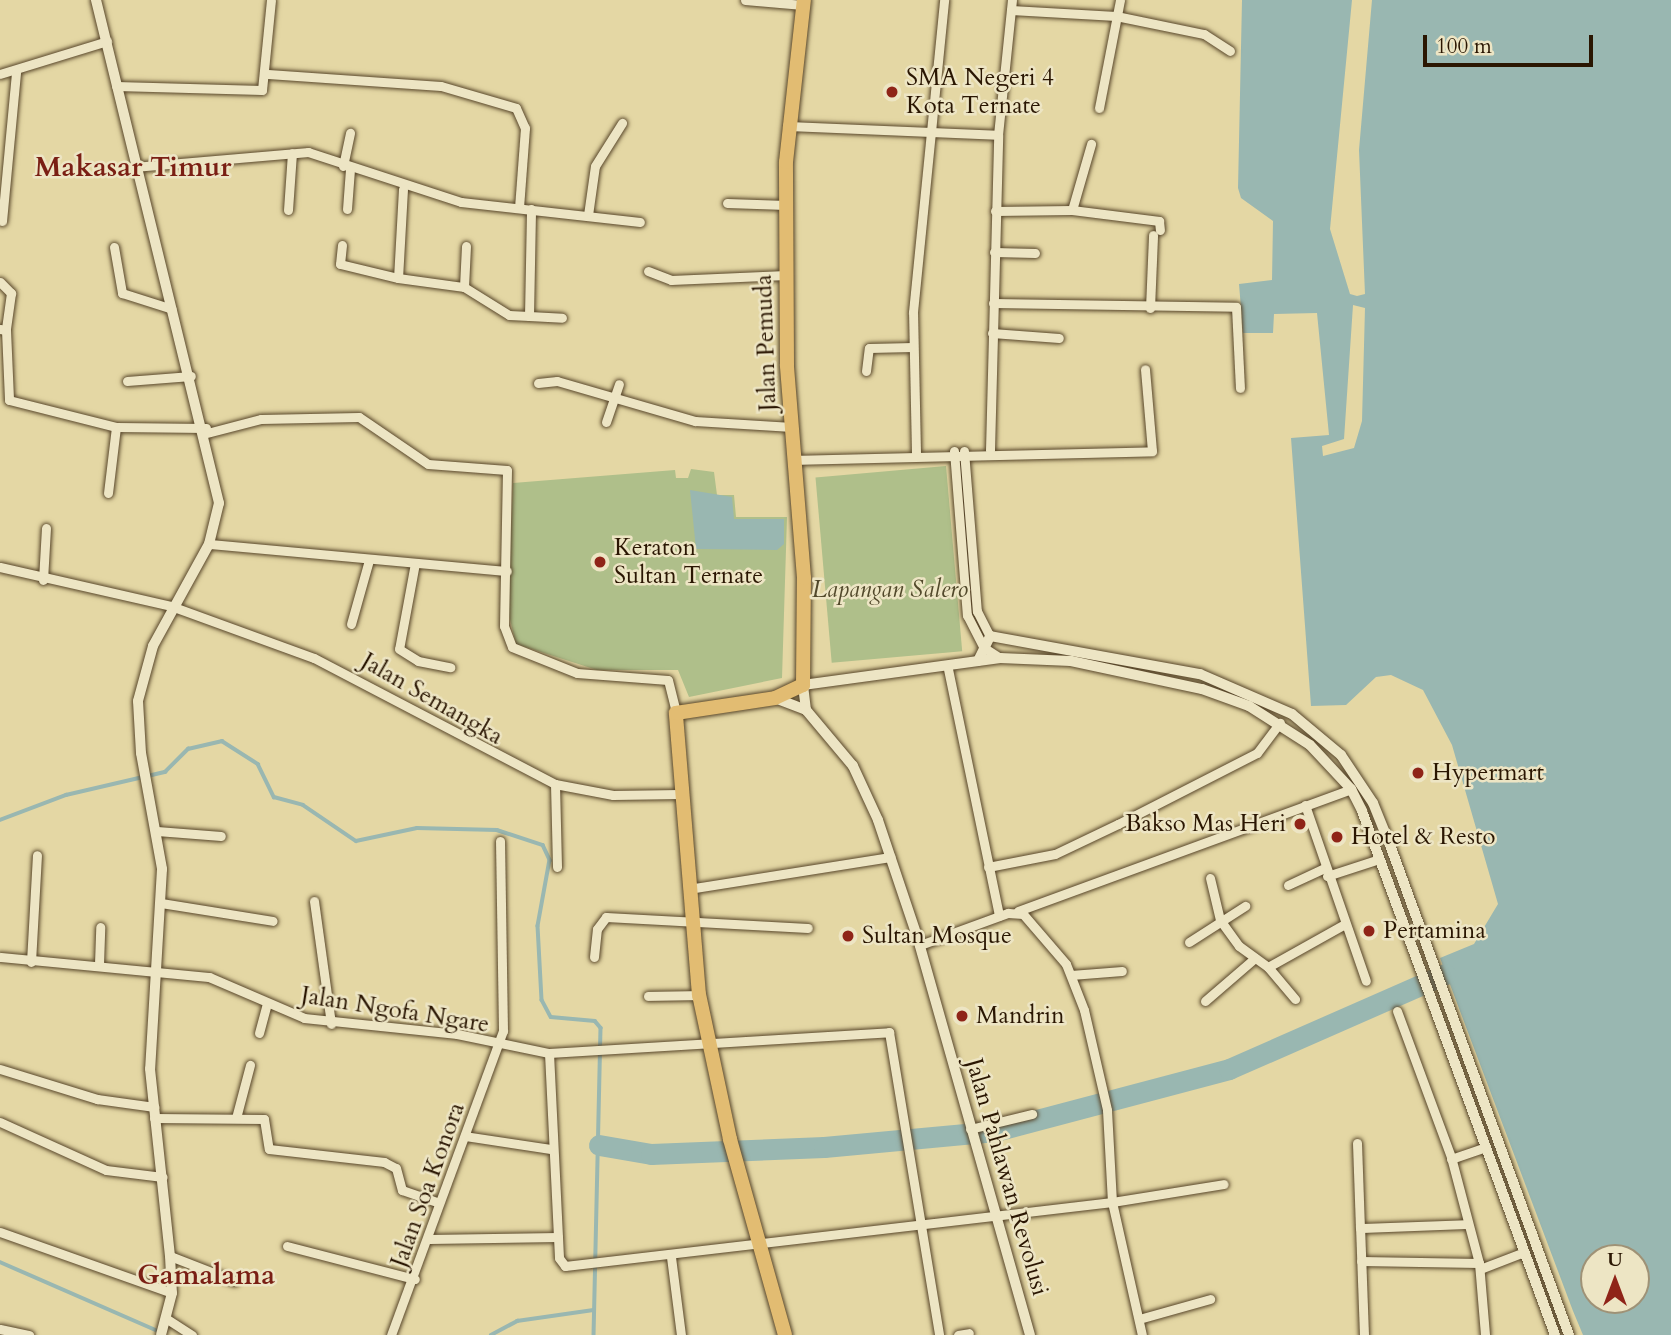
<!DOCTYPE html>
<html>
<head>
<meta charset="utf-8">
<style>
	body { margin:0 }
	#map { position:relative; width:1671px; height:1335px; overflow:hidden; background:#e4d7a4; font-family:Cardo,serif }
	div>[style] { position:absolute }
	[style*='--x'] { left:calc(var(--x)*1px); top:calc(var(--y)*1px); width:calc(var(--w)*1px); rotate:calc(var(--a)*1deg) }
	.green>* { inset:0; background:#afbf8a; transform-origin:0 0 }
	.water>* { inset:0; background:#99b7b1 }
	.pier>* { inset:0; background:#e4d7a4 }
	.stream>* { height:3.5px; margin:-1.75px; padding:0 1.75px; transform-origin:1.75px; border-radius:1.75px; background:#99b7b1 }
	.river>* { height:21px; margin:-10.5px; padding:0 10.5px; transform-origin:10.5px; border-radius:10.5px; background:#99b7b1 }
	.roads { filter:drop-shadow(0 0 2px #58462a) drop-shadow(0 0 2px #58462a) }
	.minor>* { height:9px; margin:-4.5px; padding:0 4.5px; transform-origin:4.5px; border-radius:4.5px; background:#ede5c4 }
	.tertiary>* { height:10px; margin:-5px; padding:0 5px; transform-origin:5px; border-radius:5px; background:#ede5c4 }
	.trunk>* { height:14px; margin:-7px; padding:0 7px; transform-origin:7px; border-radius:7px; background:#e2bc72 }
	.dots>* { width:19px; height:19px; translate:-50% -50%; box-sizing:border-box; border:4px solid #ede5c4; border-radius:50% }
	span { translate:-50% -50%; white-space:nowrap; text-align:center; line-height:1.15; -webkit-text-stroke:5px #ede5c4; paint-order:stroke }
	.poi-label { font-size:24px; color:#2a1602 }
	.left { translate:0 -50%; text-align:left }
	.right { translate:-100% -50%; text-align:right }
	.street-label { font-size:24px; color:#2a1602 }
	.park-label { font-size:24px; color:#52492b; font-style:italic }
	.quarter-label { font-size:28px; color:#7a1f14; font-weight:700 }
	.north { position:absolute; left:1580px; top:1244px; width:70px; height:70px; box-sizing:border-box; background:#ede5c4; border:2px solid #9f9276; border-radius:50%; rotate:0deg; font-size:19px; font-weight:700; line-height:28px; text-align:center; color:#2a1602 }
	.north::after { content:''; display:block; margin:auto; width:24px; height:32px; background:#8f2418; clip-path:polygon(50% 0,100% 100%,50% 72%,0 100%) }
	.scale { position:absolute; left:1423px; top:35px; width:170px; height:32px; box-sizing:border-box; border:4px solid #2a1602; border-top:0; padding-left:9px; font-size:21px; line-height:24px; white-space:nowrap; color:#2a1602; -webkit-text-stroke:5px #ede5c4; paint-order:stroke }
</style>
</head>
<body>
<div id="map">
	<div class="green">
		<div style="left:946px;top:466px;width:186px;height:131px;rotate:85deg"></div>
		<div style="clip-path:polygon(691px 469px,714px 472px,717px 495px,734px 495px,736px 517px,787px 517px,782px 678px,689px 697px,678px 670px,597px 670px,516px 644px,508px 611px,513px 483px,675px 470px,676px 478px,688px 478px)"></div>
	</div>
	<div class="water">
		<div style="clip-path:polygon(evenodd,1242px 0,1671px 0,1671px 1335px,1583px 1335px,1573px 1311px,1440px 958px,1474px 944px,1498px 904px,1452px 745px,1423px 690px,1391px 675px,1376px 677px,1346px 705px,1311px 706px,1291px 438px,1329px 435px,1317px 313px,1274px 314px,1273px 333px,1243px 333px,1239px 284px,1272px 280px,1273px 221px,1241px 198px,1238px 188px,1242px 0,1594px 1258px,1636px 1258px,1636px 1300px,1594px 1300px,1594px 1258px)"></div>
		<div style="clip-path:polygon(690px 490px,732px 497px,734px 519px,784px 519px,784px 544px,777px 550px,696px 549px)"></div>
	</div>
	<div class="pier">
		<div style="clip-path:polygon(1352px 0,1372px 0,1359px 150px,1365px 294px,1357px 296px,1350px 294px,1330px 229px)"></div>
		<div style="clip-path:polygon(1353px 305px,1365px 308px,1362px 421px,1354px 448px,1323px 456px,1322px 446px,1344px 439px)"></div>
	</div>
	<div class="stream">
		<div style="--x:0;--y:820;--w:71;--a:-20.7"></div>
		<div style="--x:66;--y:795;--w:102;--a:-13.1"></div>
		<div style="--x:165;--y:772;--w:33;--a:-45"></div>
		<div style="--x:188;--y:749;--w:35;--a:-13"></div>
		<div style="--x:222;--y:741;--w:43;--a:32.6"></div>
		<div style="--x:258;--y:764;--w:37;--a:64"></div>
		<div style="--x:274;--y:797;--w:30;--a:15"></div>
		<div style="--x:303;--y:805;--w:64;--a:34.2"></div>
		<div style="--x:356;--y:841;--w:62;--a:-12"></div>
		<div style="--x:417;--y:828;--w:80;--a:1.4"></div>
		<div style="--x:497;--y:830;--w:48;--a:18.1"></div>
		<div style="--x:543;--y:845;--w:17;--a:65"></div>
		<div style="--x:550;--y:860;--w:67;--a:100.3"></div>
		<div style="--x:538;--y:926;--w:74;--a:86.9"></div>
		<div style="--x:542;--y:1000;--w:19;--a:62"></div>
		<div style="--x:551;--y:1017;--w:44;--a:5.2"></div>
		<div style="--x:595;--y:1021;--w:9;--a:49"></div>
		<div style="--x:601;--y:1028;--w:307;--a:91.3"></div>
		<div style="--x:0;--y:1262;--w:172;--a:23.6"></div>
		<div style="--x:491;--y:1335;--w:30;--a:-28"></div>
		<div style="--x:517;--y:1321;--w:77;--a:-8.2"></div>
	</div>
	<div class="river">
		<div style="--x:599;--y:1145;--w:53;--a:9.8"></div>
		<div style="--x:651;--y:1154;--w:173;--a:-2.3"></div>
		<div style="--x:824;--y:1147;--w:172;--a:-5.3"></div>
		<div style="--x:995;--y:1131;--w:242;--a:-14.8"></div>
		<div style="--x:1229;--y:1069;--w:236;--a:-23.7"></div>
	</div>
	<div class="roads">
		<div class="minor">
			<div style="--x:745;--y:0;--w:58;--a:4.9"></div>
			<div style="--x:1011;--y:10;--w:105;--a:3.3"></div>
			<div style="--x:1116;--y:16;--w:90;--a:11.6"></div>
			<div style="--x:1204;--y:34;--w:31;--a:33"></div>
			<div style="--x:0;--y:74;--w:112;--a:-17.1"></div>
			<div style="--x:268;--y:74;--w:173;--a:4"></div>
			<div style="--x:441;--y:86;--w:78;--a:16.3"></div>
			<div style="--x:516;--y:108;--w:22;--a:66"></div>
			<div style="--x:525;--y:128;--w:79;--a:94.3"></div>
			<div style="--x:116;--y:86;--w:146;--a:1.6"></div>
			<div style="--x:262;--y:90;--w:90;--a:-84.3"></div>
			<div style="--x:1099;--y:108;--w:110;--a:-79"></div>
			<div style="--x:787;--y:126;--w:211;--a:2.4"></div>
			<div style="--x:343;--y:166;--w:34;--a:-78"></div>
			<div style="--x:134;--y:167;--w:175;--a:-4.9"></div>
			<div style="--x:308;--y:152;--w:161;--a:18.1"></div>
			<div style="--x:461;--y:202;--w:180;--a:6.4"></div>
			<div style="--x:403;--y:189;--w:89;--a:93.2"></div>
			<div style="--x:398;--y:278;--w:67;--a:7.8"></div>
			<div style="--x:464;--y:287;--w:53;--a:31.9"></div>
			<div style="--x:509;--y:315;--w:20;--a:3"></div>
			<div style="--x:529;--y:316;--w:107;--a:-88.9"></div>
			<div style="--x:727;--y:203;--w:59;--a:1.9"></div>
			<div style="--x:347;--y:209;--w:40;--a:-85.7"></div>
			<div style="--x:288;--y:210;--w:57;--a:-86"></div>
			<div style="--x:1072;--y:210;--w:88;--a:7.2"></div>
			<div style="--x:1159;--y:221;--w:9;--a:84"></div>
			<div style="--x:995;--y:211;--w:77;--a:-0.7"></div>
			<div style="--x:1072;--y:210;--w:69;--a:-73.9"></div>
			<div style="--x:588;--y:215;--w:49;--a:-81.9"></div>
			<div style="--x:595;--y:166;--w:51;--a:-57.9"></div>
			<div style="--x:2;--y:221;--w:150;--a:-84.6"></div>
			<div style="--x:342;--y:245;--w:19;--a:96"></div>
			<div style="--x:340;--y:264;--w:60;--a:13.6"></div>
			<div style="--x:114;--y:247;--w:47;--a:80.1"></div>
			<div style="--x:122;--y:293;--w:52;--a:17.7"></div>
			<div style="--x:994;--y:252;--w:41;--a:1.4"></div>
			<div style="--x:648;--y:271;--w:25;--a:21"></div>
			<div style="--x:671;--y:280;--w:115;--a:-2.5"></div>
			<div style="--x:0;--y:282;--w:16;--a:45"></div>
			<div style="--x:11;--y:293;--w:37;--a:98"></div>
			<div style="--x:464;--y:287;--w:41;--a:-87.2"></div>
			<div style="--x:993;--y:303;--w:243;--a:0.9"></div>
			<div style="--x:1236;--y:307;--w:81;--a:87.2"></div>
			<div style="--x:1150;--y:308;--w:73;--a:-87.6"></div>
			<div style="--x:529;--y:316;--w:33;--a:3"></div>
			<div style="--x:0;--y:329;--w:6;--a:9"></div>
			<div style="--x:6;--y:330;--w:70;--a:87.5"></div>
			<div style="--x:9;--y:400;--w:110;--a:14.2"></div>
			<div style="--x:116;--y:427;--w:90;--a:0.6"></div>
			<div style="--x:992;--y:333;--w:67;--a:4.3"></div>
			<div style="--x:866;--y:371;--w:23;--a:-83"></div>
			<div style="--x:869;--y:348;--w:44;--a:-1.3"></div>
			<div style="--x:127;--y:381;--w:64;--a:-4.5"></div>
			<div style="--x:538;--y:383;--w:19;--a:-6"></div>
			<div style="--x:557;--y:381;--w:144;--a:16.2"></div>
			<div style="--x:695;--y:421;--w:97;--a:3.5"></div>
			<div style="--x:606;--y:422;--w:40;--a:-71.1"></div>
			<div style="--x:207;--y:433;--w:56;--a:-14.5"></div>
			<div style="--x:261;--y:419;--w:98;--a:-1.2"></div>
			<div style="--x:359;--y:417;--w:83;--a:34.3"></div>
			<div style="--x:428;--y:464;--w:79;--a:4.3"></div>
			<div style="--x:507;--y:470;--w:156;--a:91.1"></div>
			<div style="--x:504;--y:626;--w:22;--a:69"></div>
			<div style="--x:512;--y:647;--w:70;--a:21.8"></div>
			<div style="--x:577;--y:673;--w:91;--a:4.4"></div>
			<div style="--x:668;--y:680;--w:34;--a:76"></div>
			<div style="--x:990;--y:450;--w:315;--a:-88.5"></div>
			<div style="--x:998;--y:135;--w:136;--a:-84.1"></div>
			<div style="--x:954;--y:451;--w:165;--a:85.5"></div>
			<div style="--x:967;--y:615;--w:36;--a:63"></div>
			<div style="--x:983;--y:647;--w:20;--a:33"></div>
			<div style="--x:964;--y:451;--w:161;--a:85.4"></div>
			<div style="--x:977;--y:611;--w:28;--a:63"></div>
			<div style="--x:916;--y:453;--w:141;--a:-91.2"></div>
			<div style="--x:913;--y:312;--w:314;--a:-84.3"></div>
			<div style="--x:795;--y:460;--w:357;--a:-1.4"></div>
			<div style="--x:1152;--y:451;--w:82;--a:-94.9"></div>
			<div style="--x:108;--y:493;--w:66;--a:-83.1"></div>
			<div style="--x:209;--y:544;--w:299;--a:5.2"></div>
			<div style="--x:415;--y:563;--w:87;--a:100.5"></div>
			<div style="--x:399;--y:649;--w:22;--a:32"></div>
			<div style="--x:418;--y:661;--w:33;--a:11"></div>
			<div style="--x:0;--y:567;--w:175;--a:12.8"></div>
			<div style="--x:171;--y:606;--w:152;--a:20"></div>
			<div style="--x:314;--y:658;--w:272;--a:27.6"></div>
			<div style="--x:555;--y:784;--w:59;--a:10.7"></div>
			<div style="--x:613;--y:795;--w:67;--a:-0.9"></div>
			<div style="--x:43;--y:580;--w:52;--a:-86.7"></div>
			<div style="--x:351;--y:624;--w:66;--a:-74.3"></div>
			<div style="--x:948;--y:669;--w:252;--a:78.3"></div>
			<div style="--x:555;--y:784;--w:83;--a:88.6"></div>
			<div style="--x:1305;--y:805;--w:186;--a:70.9"></div>
			<div style="--x:157;--y:831;--w:64;--a:4.5"></div>
			<div style="--x:988;--y:867;--w:68;--a:-11"></div>
			<div style="--x:1055;--y:854;--w:70;--a:-25.5"></div>
			<div style="--x:1118;--y:824;--w:156;--a:-27.1"></div>
			<div style="--x:1257;--y:753;--w:38;--a:-53"></div>
			<div style="--x:1327;--y:876;--w:55;--a:-18.1"></div>
			<div style="--x:1210;--y:878;--w:43;--a:76.6"></div>
			<div style="--x:1220;--y:920;--w:32;--a:54"></div>
			<div style="--x:1239;--y:946;--w:36;--a:36"></div>
			<div style="--x:1268;--y:967;--w:86;--a:-29.2"></div>
			<div style="--x:1288;--y:885;--w:40;--a:-25"></div>
			<div style="--x:688;--y:889;--w:205;--a:-9"></div>
			<div style="--x:314;--y:901;--w:124;--a:82.1"></div>
			<div style="--x:161;--y:903;--w:113;--a:9.1"></div>
			<div style="--x:1018;--y:911;--w:355;--a:-20.1"></div>
			<div style="--x:1189;--y:942;--w:67;--a:-32.7"></div>
			<div style="--x:920;--y:945;--w:94;--a:-20"></div>
			<div style="--x:1008;--y:913;--w:15;--a:4"></div>
			<div style="--x:1023;--y:914;--w:66;--a:49.3"></div>
			<div style="--x:1066;--y:964;--w:49;--a:68.6"></div>
			<div style="--x:1084;--y:1010;--w:103;--a:77"></div>
			<div style="--x:1107;--y:1110;--w:92;--a:86.9"></div>
			<div style="--x:1112;--y:1202;--w:113;--a:-9.1"></div>
			<div style="--x:0;--y:957;--w:210;--a:5.5"></div>
			<div style="--x:209;--y:977;--w:103;--a:23.3"></div>
			<div style="--x:304;--y:1018;--w:154;--a:6"></div>
			<div style="--x:457;--y:1034;--w:94;--a:11.7"></div>
			<div style="--x:549;--y:1053;--w:341;--a:-3.5"></div>
			<div style="--x:889;--y:1032;--w:307;--a:80.6"></div>
			<div style="--x:594;--y:957;--w:28;--a:-84"></div>
			<div style="--x:597;--y:929;--w:15;--a:-53"></div>
			<div style="--x:606;--y:917;--w:202;--a:3.1"></div>
			<div style="--x:31;--y:962;--w:107;--a:-86.8"></div>
			<div style="--x:99;--y:964;--w:37;--a:-88"></div>
			<div style="--x:1268;--y:967;--w:42;--a:49.8"></div>
			<div style="--x:1071;--y:975;--w:51;--a:-4.5"></div>
			<div style="--x:648;--y:996;--w:51;--a:-1.1"></div>
			<div style="--x:1205;--y:1001;--w:66;--a:-40.7"></div>
			<div style="--x:1397;--y:1011;--w:156;--a:69.7"></div>
			<div style="--x:1451;--y:1157;--w:110;--a:75.2"></div>
			<div style="--x:1479;--y:1263;--w:72;--a:85.2"></div>
			<div style="--x:259;--y:1033;--w:31;--a:-75"></div>
			<div style="--x:549;--y:1053;--w:205;--a:87.2"></div>
			<div style="--x:559;--y:1258;--w:10;--a:53"></div>
			<div style="--x:565;--y:1266;--w:551;--a:-6.67"></div>
			<div style="--x:1112;--y:1202;--w:136;--a:77.3"></div>
			<div style="--x:0;--y:1069;--w:102;--a:17.2"></div>
			<div style="--x:97;--y:1099;--w:58;--a:8"></div>
			<div style="--x:154;--y:1118;--w:110;--a:0.5"></div>
			<div style="--x:264;--y:1119;--w:30;--a:81"></div>
			<div style="--x:269;--y:1149;--w:116;--a:6.4"></div>
			<div style="--x:384;--y:1162;--w:13;--a:27"></div>
			<div style="--x:396;--y:1168;--w:23;--a:75"></div>
			<div style="--x:402;--y:1190;--w:39;--a:19"></div>
			<div style="--x:236;--y:1118;--w:55;--a:-75.2"></div>
			<div style="--x:0;--y:1122;--w:116;--a:24.4"></div>
			<div style="--x:106;--y:1170;--w:57;--a:7"></div>
			<div style="--x:970;--y:1129;--w:64;--a:-13.6"></div>
			<div style="--x:465;--y:1136;--w:87;--a:8.6"></div>
			<div style="--x:1357;--y:1143;--w:85;--a:88"></div>
			<div style="--x:1451;--y:1159;--w:37;--a:-19"></div>
			<div style="--x:0;--y:1232;--w:182;--a:19.5"></div>
			<div style="--x:429;--y:1239;--w:129;--a:-0.9"></div>
			<div style="--x:287;--y:1246;--w:132;--a:14.5"></div>
			<div style="--x:170;--y:1256;--w:69;--a:21.3"></div>
			<div style="--x:671;--y:1257;--w:79;--a:82.7"></div>
			<div style="--x:1361;--y:1261;--w:118;--a:1"></div>
			<div style="--x:1480;--y:1269;--w:47;--a:-21.1"></div>
			<div style="--x:167;--y:1319;--w:30;--a:33"></div>
			<div style="--x:1139;--y:1319;--w:74;--a:-15.7"></div>
			<div style="--x:0;--y:1329;--w:30;--a:12"></div>
			<div style="--x:391;--y:1335;--w:324;--a:-69.8"></div>
			<div style="--x:503;--y:1031;--w:190;--a:-90.9"></div>
			<div style="--x:958;--y:1335;--w:11;--a:-10"></div>
			<div style="--x:1364;--y:1335;--w:107;--a:-92.1"></div>
			<div style="--x:1360;--y:1228;--w:108;--a:-2.1"></div>
		</div>
		<div class="tertiary">
			<div style="--x:96;--y:0;--w:518;--a:76.26"></div>
			<div style="--x:219;--y:503;--w:42;--a:103.7"></div>
			<div style="--x:209;--y:544;--w:116;--a:118.8"></div>
			<div style="--x:153;--y:646;--w:57;--a:105.3"></div>
			<div style="--x:138;--y:701;--w:52;--a:86.7"></div>
			<div style="--x:141;--y:753;--w:118;--a:79.7"></div>
			<div style="--x:162;--y:869;--w:200;--a:93.4"></div>
			<div style="--x:150;--y:1069;--w:188;--a:83.9"></div>
			<div style="--x:170;--y:1256;--w:37;--a:87"></div>
			<div style="--x:172;--y:1293;--w:43;--a:104.7"></div>
			<div style="--x:978;--y:661;--w:28;--a:-64"></div>
			<div style="--x:990;--y:636;--w:213;--a:10.3"></div>
			<div style="--x:1200;--y:674;--w:100;--a:23.5"></div>
			<div style="--x:1292;--y:714;--w:64;--a:39.9"></div>
			<div style="--x:1341;--y:755;--w:58;--a:56.3"></div>
			<div style="--x:1373;--y:803;--w:45;--a:68"></div>
			<div style="--x:1390;--y:845;--w:522;--a:69.93"></div>
			<div style="--x:775;--y:698;--w:33;--a:21"></div>
			<div style="--x:1030;--y:1335;--w:405;--a:-105.8"></div>
			<div style="--x:920;--y:945;--w:132;--a:-108.6"></div>
			<div style="--x:878;--y:820;--w:60;--a:-114.8"></div>
			<div style="--x:853;--y:766;--w:73;--a:-130"></div>
			<div style="--x:806;--y:710;--w:25;--a:-97"></div>
			<div style="--x:803;--y:685;--w:199;--a:-7.8"></div>
			<div style="--x:1000;--y:658;--w:71;--a:2.4"></div>
			<div style="--x:1071;--y:661;--w:134;--a:12.1"></div>
			<div style="--x:1202;--y:689;--w:50;--a:19.9"></div>
			<div style="--x:1249;--y:706;--w:72;--a:32.6"></div>
			<div style="--x:1310;--y:745;--w:60;--a:47"></div>
			<div style="--x:1351;--y:789;--w:25;--a:63"></div>
			<div style="--x:1362;--y:811;--w:558;--a:69.78"></div>
		</div>
		<div class="trunk">
			<div style="--x:785;--y:1335;--w:204;--a:-105.7"></div>
			<div style="--x:730;--y:1139;--w:147;--a:-102.1"></div>
			<div style="--x:699;--y:995;--w:283;--a:-94.7"></div>
			<div style="--x:676;--y:713;--w:100;--a:-8.6"></div>
			<div style="--x:775;--y:698;--w:31;--a:-25"></div>
			<div style="--x:803;--y:685;--w:107;--a:-89.5"></div>
			<div style="--x:804;--y:578;--w:214;--a:-94.6"></div>
			<div style="--x:787;--y:365;--w:203;--a:-90.3"></div>
			<div style="--x:786;--y:162;--w:163;--a:-83.7"></div>
		</div>
	</div>
	<div class="dots">
		<div style="left:892px;top:92px;background:#8f2418"></div>
		<div style="left:600px;top:562px;background:#8f2418"></div>
		<div style="left:1418px;top:773px;background:#8f2418"></div>
		<div style="left:1300px;top:824px;background:#8f2418"></div>
		<div style="left:1337px;top:837px;background:#8f2418"></div>
		<div style="left:1369px;top:931px;background:#8f2418"></div>
		<div style="left:848px;top:936px;background:#8f2418"></div>
		<div style="left:962px;top:1016px;background:#8f2418"></div>
	</div>
	<div class="poi-label">
		<span class="left" style="left:906px;top:92px">SMA Negeri 4<br>Kota Ternate</span>
		<span class="left" style="left:614px;top:562px">Keraton<br>Sultan Ternate</span>
		<span class="left" style="left:1432px;top:773px">Hypermart</span>
		<span class="right" style="left:1286px;top:824px">Bakso Mas Heri</span>
		<span class="left" style="left:1351px;top:837px">Hotel &amp; Resto</span>
		<span class="left" style="left:1383px;top:931px">Pertamina</span>
		<span class="left" style="left:862px;top:936px">Sultan Mosque</span>
		<span class="left" style="left:976px;top:1016px">Mandrin</span>
	</div>
	<div class="street-label">
		<span style="left:766px;top:343px;rotate:-92deg">Jalan Pemuda</span>
		<span style="left:432px;top:699px;rotate:30deg">Jalan Semangka</span>
		<span style="left:395px;top:1010px;rotate:9deg">Jalan Ngofa Ngare</span>
		<span style="left:1007px;top:1177px;rotate:74deg">Jalan Pahlawan Revolusi</span>
		<span style="left:428px;top:1185px;rotate:-70deg">Jalan Soa Konora</span>
	</div>
	<div class="park-label">
		<span style="left:890px;top:590px">Lapangan Salero</span>
	</div>
	<div class="quarter-label">
		<span style="left:133px;top:167px">Makasar Timur</span>
		<span style="left:206px;top:1275px">Gamalama</span>
	</div>
	<div class="north">U</div>
	<div class="scale">100 m</div>
</div>
</body>
</html>
